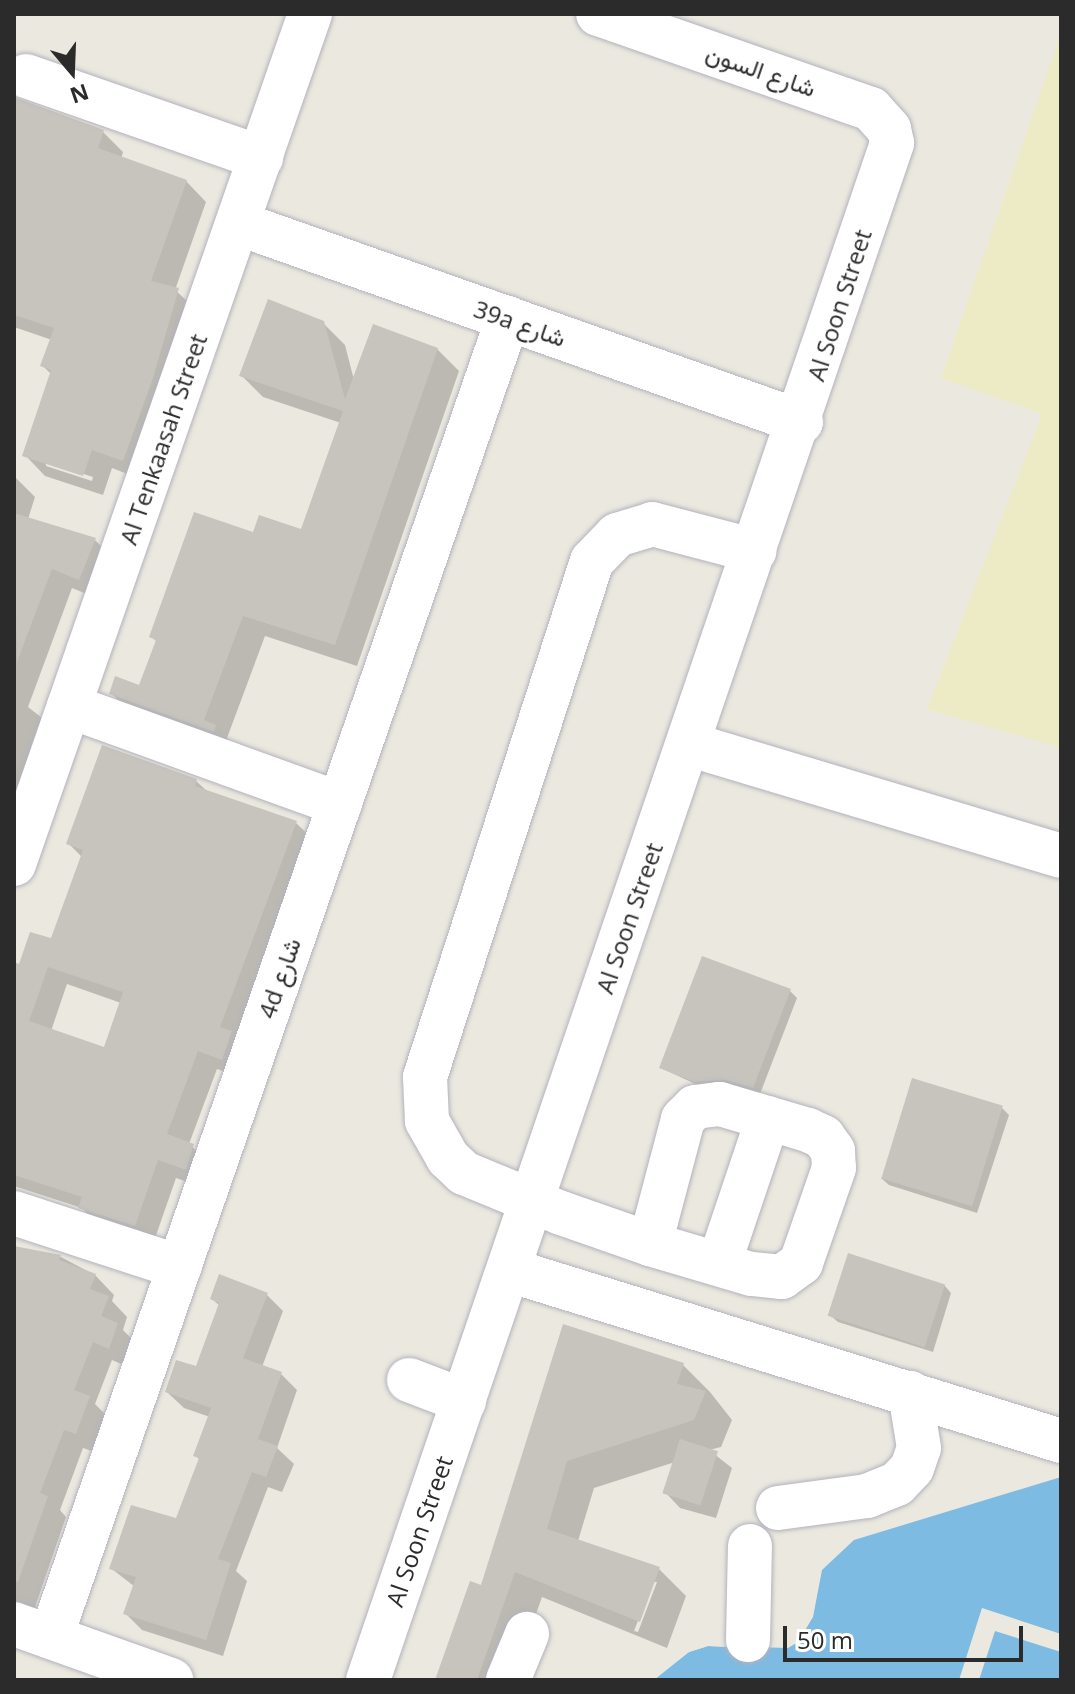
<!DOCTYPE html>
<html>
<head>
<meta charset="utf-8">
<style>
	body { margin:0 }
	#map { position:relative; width:1075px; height:1694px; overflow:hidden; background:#ebe8df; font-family:"Open Sans",Vazirmatn,sans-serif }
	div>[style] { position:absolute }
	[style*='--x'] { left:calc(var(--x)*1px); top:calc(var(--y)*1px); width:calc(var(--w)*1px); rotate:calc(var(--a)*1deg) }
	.sand>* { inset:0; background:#edebc6 }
	.water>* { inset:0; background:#7ebbe2 }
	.pier>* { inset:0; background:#ebe8df }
	.shadow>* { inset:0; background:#0003 }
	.building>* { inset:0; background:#c7c4be; transform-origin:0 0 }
	.roads { filter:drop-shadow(0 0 2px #b2b3bd) drop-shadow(0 0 2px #b2b3bd) }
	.minor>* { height:44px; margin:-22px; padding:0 22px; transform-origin:22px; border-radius:22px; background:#fff }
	span { translate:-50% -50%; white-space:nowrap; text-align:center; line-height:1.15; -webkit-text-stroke:6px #fff; paint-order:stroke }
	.street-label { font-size:24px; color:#2b2b2b }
	.frame { position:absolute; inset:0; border:16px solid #2b2b2b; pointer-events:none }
	.north { position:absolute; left:32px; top:32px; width:80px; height:80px; -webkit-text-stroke:6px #fff; paint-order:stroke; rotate:161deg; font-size:22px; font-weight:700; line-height:32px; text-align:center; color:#2b2b2b }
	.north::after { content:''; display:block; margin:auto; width:28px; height:36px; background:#2b2b2b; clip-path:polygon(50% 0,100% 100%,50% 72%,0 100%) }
	.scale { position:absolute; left:783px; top:1626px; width:240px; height:36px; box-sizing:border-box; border:4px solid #2b2b2b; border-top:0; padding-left:10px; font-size:24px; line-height:28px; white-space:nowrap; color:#2b2b2b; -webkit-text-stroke:6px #fff; paint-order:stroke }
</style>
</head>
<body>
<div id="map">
	<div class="sand">
		<div style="clip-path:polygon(1061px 33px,1061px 748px,927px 709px,1042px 414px,941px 378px)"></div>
	</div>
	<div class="water">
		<div style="clip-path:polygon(1061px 1477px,1061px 1680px,654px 1680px,689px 1652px,708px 1646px,788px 1648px,798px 1642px,813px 1617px,822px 1570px,854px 1540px)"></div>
	</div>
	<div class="pier">
		<div style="clip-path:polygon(982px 1608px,1061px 1634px,1061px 1652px,995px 1631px,979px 1680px,959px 1680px)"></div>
		<div style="clip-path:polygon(708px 1642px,744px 1648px,708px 1646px,689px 1652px,650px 1680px,688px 1649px)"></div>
	</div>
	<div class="shadow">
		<div style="clip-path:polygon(evenodd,14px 99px,103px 132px,123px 152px,121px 159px,186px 181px,206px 202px,175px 290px,198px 311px,143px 480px,112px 468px,103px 495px,45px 476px,25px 455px,52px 375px,43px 366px,52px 340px,14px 327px,14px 99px,46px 462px,93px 477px,92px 481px,46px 466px,46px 462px)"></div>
		<div style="clip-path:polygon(323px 323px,345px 345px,354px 380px,437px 349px,459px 371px,357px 666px,265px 636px,227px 738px,237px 748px,133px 715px,111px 693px,141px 687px,157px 642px,152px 637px,254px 535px,302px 531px,341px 423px,263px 397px,241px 375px)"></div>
		<div style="clip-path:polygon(14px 476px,35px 497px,28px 519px,95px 540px,115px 560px,99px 599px,72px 588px,28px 707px,60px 732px,14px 858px)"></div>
		<div style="clip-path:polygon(evenodd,196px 781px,208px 792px,296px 823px,315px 841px,241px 1077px,217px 1069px,189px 1144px,212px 1165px,204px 1188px,176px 1178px,153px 1244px,99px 1226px,82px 1208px,14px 1186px,14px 964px,20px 966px,52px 941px,82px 857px,68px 843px,196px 781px,67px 984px,121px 1003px,105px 1050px,51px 1031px,67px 984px)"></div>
		<div style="clip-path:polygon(790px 991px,797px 998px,760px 1094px,704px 1088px,661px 1068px)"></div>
		<div style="clip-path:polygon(1002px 1108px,1009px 1115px,977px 1213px,889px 1185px,881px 1178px)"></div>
		<div style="clip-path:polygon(14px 1248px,59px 1256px,95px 1275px,114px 1295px,112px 1301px,127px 1317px,123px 1330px,137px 1344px,128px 1367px,112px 1360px,95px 1404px,108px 1417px,95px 1452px,83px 1448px,60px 1510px,66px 1517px,34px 1610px,14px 1603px)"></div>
		<div style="clip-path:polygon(944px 1285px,951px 1293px,933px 1352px,838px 1322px,830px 1315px)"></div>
		<div style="clip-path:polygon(267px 1295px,283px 1311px,262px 1367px,281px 1374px,297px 1390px,277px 1448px,294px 1464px,282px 1492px,268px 1487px,236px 1571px,247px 1581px,223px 1656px,142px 1630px,126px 1614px,135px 1587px,112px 1569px,177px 1521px,200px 1460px,196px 1456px,210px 1417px,184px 1408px,167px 1392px,197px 1369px,220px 1306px,212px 1299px)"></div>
		<div style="clip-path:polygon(evenodd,565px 1327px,683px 1365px,710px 1392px,732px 1420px,721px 1447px,709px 1450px,732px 1468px,716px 1518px,680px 1508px,665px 1492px,675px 1462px,594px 1488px,578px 1541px,659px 1569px,686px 1596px,667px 1648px,542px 1597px,513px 1680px,437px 1680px,482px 1587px,565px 1327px,653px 1582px,657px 1582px,638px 1632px,634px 1631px,653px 1582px)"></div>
	</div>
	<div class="building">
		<div style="clip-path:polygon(14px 97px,104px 130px,98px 148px,187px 180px,151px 281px,179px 288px,152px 381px,123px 461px,92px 450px,83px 476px,22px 456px,51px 370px,40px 366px,54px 328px,14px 315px)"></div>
		<div style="clip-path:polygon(268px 299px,324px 321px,345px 399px,373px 324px,438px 348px,335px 645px,243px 616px,204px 720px,216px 725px,214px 732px,109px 694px,115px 676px,139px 685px,156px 640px,149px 637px,194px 512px,253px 532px,259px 515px,301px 529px,343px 411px,239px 376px)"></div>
		<div style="clip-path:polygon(14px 513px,96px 538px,79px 580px,52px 569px,17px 662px)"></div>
		<div style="clip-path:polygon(evenodd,102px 745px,197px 779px,195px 786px,297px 821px,220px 1027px,232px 1031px,222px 1060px,198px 1051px,167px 1134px,194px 1144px,186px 1170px,158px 1160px,135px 1226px,78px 1208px,82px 1197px,14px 1175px,14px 962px,19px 964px,30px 932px,51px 938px,83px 850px,66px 844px,102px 745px,48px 967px,123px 992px,104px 1047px,29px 1021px,48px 967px)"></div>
		<div style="clip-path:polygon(702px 956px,791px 989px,753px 1088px,726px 1080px,695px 1082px,659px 1068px)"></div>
		<div style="left:912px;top:1078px;width:95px;height:105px;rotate:17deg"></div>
		<div style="clip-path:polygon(14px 1246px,61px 1255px,59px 1260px,96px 1274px,90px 1289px,109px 1296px,101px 1316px,118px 1323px,109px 1349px,93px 1342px,74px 1390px,90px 1396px,76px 1434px,64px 1430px,40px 1493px,48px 1496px,18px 1582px,14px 1581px)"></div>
		<div style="left:848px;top:1253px;width:102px;height:66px;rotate:18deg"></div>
		<div style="clip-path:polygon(219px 1274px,268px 1293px,243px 1358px,282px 1372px,258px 1439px,278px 1446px,266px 1477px,252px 1472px,218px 1559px,231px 1563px,206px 1640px,123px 1614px,136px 1577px,109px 1569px,131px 1505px,176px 1518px,199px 1458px,193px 1456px,211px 1408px,165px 1392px,176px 1360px,196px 1366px,219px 1303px,210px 1299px)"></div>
		<div style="clip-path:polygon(563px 1324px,684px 1363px,677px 1384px,706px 1391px,694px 1420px,567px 1461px,547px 1529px,660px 1567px,640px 1622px,515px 1572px,477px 1680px,435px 1680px,470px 1581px,481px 1585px)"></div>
		<div style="left:680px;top:1439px;width:40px;height:57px;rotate:18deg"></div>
	</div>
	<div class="roads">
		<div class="minor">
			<div style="--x:26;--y:76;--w:249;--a:19.2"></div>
			<div style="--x:240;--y:224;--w:595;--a:19.44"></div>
			<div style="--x:69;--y:706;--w:288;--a:19.9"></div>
			<div style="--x:688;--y:744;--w:389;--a:16.7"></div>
			<div style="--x:14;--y:864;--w:900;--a:-70.8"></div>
			<div style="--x:14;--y:1213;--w:174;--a:18.1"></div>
			<div style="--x:650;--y:1244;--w:129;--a:-75.2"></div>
			<div style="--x:683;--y:1119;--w:17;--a:-45"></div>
			<div style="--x:695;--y:1107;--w:25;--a:-7"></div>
			<div style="--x:720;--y:1104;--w:92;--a:16.5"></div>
			<div style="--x:808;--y:1130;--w:17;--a:25"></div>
			<div style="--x:823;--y:1137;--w:17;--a:54"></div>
			<div style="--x:833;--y:1151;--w:17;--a:87"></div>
			<div style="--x:834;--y:1168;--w:101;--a:109.2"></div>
			<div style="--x:801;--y:1263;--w:24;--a:144"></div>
			<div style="--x:782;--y:1277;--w:31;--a:-174"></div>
			<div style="--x:751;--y:1274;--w:105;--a:-163.5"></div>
			<div style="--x:650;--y:1244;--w:94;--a:-160.8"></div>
			<div style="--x:561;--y:1213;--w:105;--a:-157.6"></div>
			<div style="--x:464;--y:1173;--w:22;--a:-137"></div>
			<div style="--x:448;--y:1158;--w:43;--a:-119.6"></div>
			<div style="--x:427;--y:1121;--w:44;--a:-92.6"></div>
			<div style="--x:425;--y:1077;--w:542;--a:-72.07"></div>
			<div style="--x:592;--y:561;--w:36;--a:-46"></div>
			<div style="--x:617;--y:535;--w:37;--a:-17"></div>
			<div style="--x:652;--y:524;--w:106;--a:14.7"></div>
			<div style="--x:719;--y:1264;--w:154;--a:-71.4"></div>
			<div style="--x:509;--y:1270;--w:578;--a:17.21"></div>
			<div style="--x:409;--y:1380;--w:59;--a:20.9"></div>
			<div style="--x:778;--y:1508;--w:90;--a:-7.7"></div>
			<div style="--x:867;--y:1496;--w:32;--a:-22"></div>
			<div style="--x:897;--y:1484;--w:22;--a:-47"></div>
			<div style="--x:912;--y:1468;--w:21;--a:-71"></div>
			<div style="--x:919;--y:1448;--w:56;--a:-99.3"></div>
			<div style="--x:14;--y:1624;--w:167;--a:19.6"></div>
			<div style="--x:51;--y:1637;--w:1396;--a:-70.89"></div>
			<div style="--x:748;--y:1640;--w:94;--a:-88.8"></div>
			<div style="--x:368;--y:1680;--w:1624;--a:-71.17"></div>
			<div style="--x:892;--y:143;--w:14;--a:-102"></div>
			<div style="--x:889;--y:129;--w:27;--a:-132"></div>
			<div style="--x:871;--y:109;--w:289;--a:-160.8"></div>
			<div style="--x:508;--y:1680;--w:50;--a:-67.6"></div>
		</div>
	</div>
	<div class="street-label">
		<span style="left:761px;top:70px;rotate:19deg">شارع السون</span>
		<span style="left:839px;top:305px;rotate:-72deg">Al Soon Street</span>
		<span style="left:520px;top:323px;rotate:19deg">39a شارع</span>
		<span style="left:163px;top:439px;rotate:-71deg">Al Tenkaasah Street</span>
		<span style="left:629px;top:918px;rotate:-71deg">Al Soon Street</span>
		<span style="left:279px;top:978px;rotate:-71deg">4d شارع</span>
		<span style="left:419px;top:1531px;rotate:-71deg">Al Soon Street</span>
	</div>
	<div class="frame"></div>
	<div class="north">N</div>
	<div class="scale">50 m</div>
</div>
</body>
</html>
